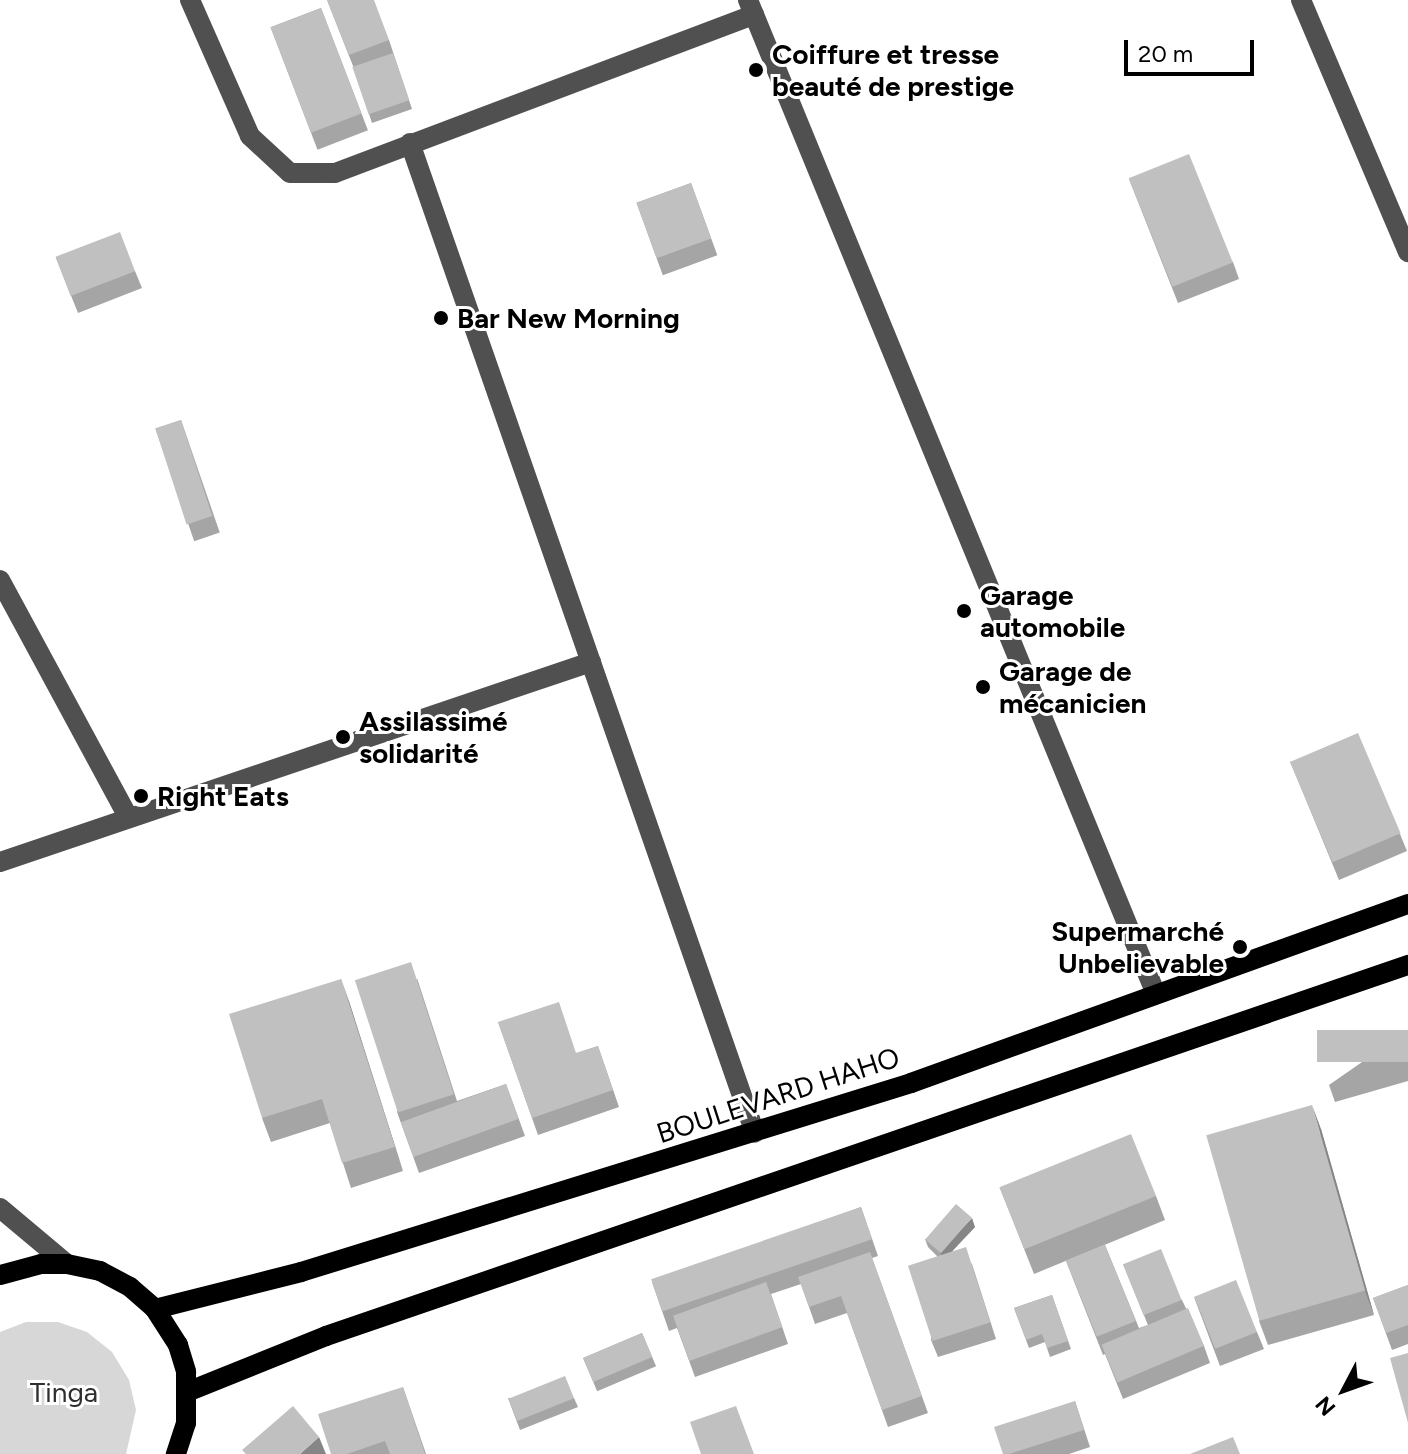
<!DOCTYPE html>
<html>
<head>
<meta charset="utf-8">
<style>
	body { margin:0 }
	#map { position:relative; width:1408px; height:1454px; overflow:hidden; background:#fff; font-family:Figtree,sans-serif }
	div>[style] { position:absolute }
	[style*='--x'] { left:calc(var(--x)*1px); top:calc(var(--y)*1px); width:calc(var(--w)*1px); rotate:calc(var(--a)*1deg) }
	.green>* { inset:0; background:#d7d7d7 }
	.minor>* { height:20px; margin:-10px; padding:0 10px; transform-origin:10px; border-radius:10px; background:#505050 }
	.major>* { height:20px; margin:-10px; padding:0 10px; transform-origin:10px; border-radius:10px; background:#000 }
	.wall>* { inset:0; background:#a5a5a5; transform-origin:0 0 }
	.shaded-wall>* { inset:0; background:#868686 }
	.building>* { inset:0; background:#c0c0c0; transform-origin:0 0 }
	.dots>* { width:22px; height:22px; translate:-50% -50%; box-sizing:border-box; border:4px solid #fff; border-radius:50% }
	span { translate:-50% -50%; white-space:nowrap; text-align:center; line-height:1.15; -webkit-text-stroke:6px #fff; paint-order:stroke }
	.poi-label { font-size:28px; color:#000; font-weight:700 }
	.left { translate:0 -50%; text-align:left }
	.right { translate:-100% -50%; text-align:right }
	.street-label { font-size:28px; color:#000 }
	.park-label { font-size:28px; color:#2e2e2e }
	.north { position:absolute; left:1304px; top:1350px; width:80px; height:80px; -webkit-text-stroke:6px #fff; paint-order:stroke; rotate:229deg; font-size:22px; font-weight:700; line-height:32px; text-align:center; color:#000 }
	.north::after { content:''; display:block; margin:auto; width:28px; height:36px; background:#000; clip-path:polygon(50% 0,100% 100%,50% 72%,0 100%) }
	.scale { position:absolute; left:1124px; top:40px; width:130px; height:36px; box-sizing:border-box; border:4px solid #000; border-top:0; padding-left:10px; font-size:24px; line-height:28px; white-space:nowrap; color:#000; -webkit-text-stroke:6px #fff; paint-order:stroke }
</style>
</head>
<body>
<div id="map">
	<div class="green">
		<div style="clip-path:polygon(26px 1322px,58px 1322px,87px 1332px,112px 1352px,129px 1380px,136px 1410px,126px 1454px,0 1454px,0 1332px)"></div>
	</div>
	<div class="minor">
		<div style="--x:190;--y:0;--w:149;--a:66.2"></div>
		<div style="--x:250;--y:136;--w:54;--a:42.8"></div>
		<div style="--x:290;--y:173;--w:45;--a:0"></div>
		<div style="--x:335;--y:173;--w:448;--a:-20.7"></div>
		<div style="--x:748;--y:0;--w:1072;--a:67.69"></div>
		<div style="--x:1301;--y:0;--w:274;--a:67"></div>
		<div style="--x:410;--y:143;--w:1048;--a:70.79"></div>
		<div style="--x:0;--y:580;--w:269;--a:61.6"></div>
		<div style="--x:0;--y:862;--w:624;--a:-18.7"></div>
		<div style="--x:0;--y:1208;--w:87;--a:39.9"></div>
	</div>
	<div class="major">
		<div style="--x:0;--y:1275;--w:42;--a:-15"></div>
		<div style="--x:41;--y:1264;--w:26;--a:0"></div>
		<div style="--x:67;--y:1264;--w:34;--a:12"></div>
		<div style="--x:100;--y:1271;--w:34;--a:28"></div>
		<div style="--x:130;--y:1287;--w:33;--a:41"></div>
		<div style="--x:155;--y:1309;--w:43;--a:57.4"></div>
		<div style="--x:178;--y:1345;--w:28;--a:73"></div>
		<div style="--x:186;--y:1372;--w:51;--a:90"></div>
		<div style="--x:186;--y:1423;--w:33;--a:108"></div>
		<div style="--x:155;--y:1309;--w:151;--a:-14.2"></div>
		<div style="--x:301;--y:1272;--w:639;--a:-17.21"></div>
		<div style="--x:911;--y:1083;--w:528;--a:-19.81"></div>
		<div style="--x:187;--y:1392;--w:150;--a:-21.9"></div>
		<div style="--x:326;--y:1336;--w:1144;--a:-18.93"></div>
	</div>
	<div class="wall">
		<div style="clip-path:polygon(327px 0,389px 40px,412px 109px,372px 123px,353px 66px)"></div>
		<div style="left:321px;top:8px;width:131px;height:54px;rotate:69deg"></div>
		<div style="clip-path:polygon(1129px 179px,1233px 262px,1239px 279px,1178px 303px)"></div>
		<div style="left:691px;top:183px;width:77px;height:58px;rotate:70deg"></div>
		<div style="clip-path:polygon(56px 258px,135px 271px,142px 288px,78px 313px)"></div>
		<div style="left:181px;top:420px;width:119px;height:27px;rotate:71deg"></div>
		<div style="clip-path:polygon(1290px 761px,1400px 834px,1407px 851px,1339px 880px)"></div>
		<div style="clip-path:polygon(417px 978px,457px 1101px,506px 1084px,525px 1136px,419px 1173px,397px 1112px)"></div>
		<div style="clip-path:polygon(341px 979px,403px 1171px,351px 1188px,330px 1123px,271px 1142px,262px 1118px)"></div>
		<div style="clip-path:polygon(498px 1022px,577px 1053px,598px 1046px,619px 1107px,538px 1135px)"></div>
		<div style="clip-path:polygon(1408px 1030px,1408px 1081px,1335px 1102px,1329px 1085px)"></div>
		<div style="clip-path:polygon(1321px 1129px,1374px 1315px,1268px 1345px,1259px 1321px)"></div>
		<div style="clip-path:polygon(1000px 1188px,1156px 1196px,1165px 1220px,1034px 1274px)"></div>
		<div style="clip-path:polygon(861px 1207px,878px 1256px,872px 1258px,928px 1413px,888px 1427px,847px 1313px,815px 1324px,801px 1284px,771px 1294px,788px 1344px,695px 1377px,677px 1328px,669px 1331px,652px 1282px)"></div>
		<div style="clip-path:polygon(975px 1227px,952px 1251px,972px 1264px,996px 1339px,938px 1357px,931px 1340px,937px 1256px,928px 1247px,925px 1239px)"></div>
		<div style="clip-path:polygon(1105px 1245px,1139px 1328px,1148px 1325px,1123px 1264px,1182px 1300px,1204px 1346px,1210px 1363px,1123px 1399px,1105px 1354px,1103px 1355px,1066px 1261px)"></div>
		<div style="clip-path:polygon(1408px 1285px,1408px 1344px,1392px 1350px,1373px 1298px)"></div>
		<div style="clip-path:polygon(1052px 1295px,1071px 1349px,1050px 1357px,1045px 1342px,1029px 1348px,1014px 1308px)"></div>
		<div style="clip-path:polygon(1194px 1297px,1257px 1332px,1264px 1349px,1220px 1366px)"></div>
		<div style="left:642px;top:1333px;width:36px;height:64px;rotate:67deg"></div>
		<div style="clip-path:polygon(403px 1387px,426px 1454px,331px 1454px)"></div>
		<div style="clip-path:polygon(508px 1398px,574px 1398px,578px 1407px,520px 1430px)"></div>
		<div style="clip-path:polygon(1075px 1401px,1090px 1447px,1069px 1454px,1003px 1454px)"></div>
	</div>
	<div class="shaded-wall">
		<div style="clip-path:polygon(341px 979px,350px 1004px,403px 1171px,395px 1147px)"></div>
		<div style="clip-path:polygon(1312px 1105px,1321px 1129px,1374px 1315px,1365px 1291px)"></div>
		<div style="clip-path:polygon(972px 1218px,975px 1227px,943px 1261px,940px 1252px)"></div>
		<div style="clip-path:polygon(319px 1437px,326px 1454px,300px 1454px)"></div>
	</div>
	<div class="building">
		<div style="clip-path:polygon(327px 0,374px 0,389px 40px,349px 55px)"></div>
		<div style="left:321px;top:8px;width:113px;height:54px;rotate:69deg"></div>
		<div style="left:393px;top:53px;width:50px;height:43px;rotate:71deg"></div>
		<div style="left:1189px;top:154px;width:117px;height:65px;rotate:68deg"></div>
		<div style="left:691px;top:183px;width:59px;height:58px;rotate:70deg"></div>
		<div style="left:120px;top:232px;width:42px;height:69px;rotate:69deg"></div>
		<div style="left:181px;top:420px;width:101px;height:27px;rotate:72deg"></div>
		<div style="left:1358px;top:733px;width:109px;height:74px;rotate:67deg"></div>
		<div style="left:411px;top:962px;width:139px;height:59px;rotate:72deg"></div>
		<div style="clip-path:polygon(341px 979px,395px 1147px,342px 1163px,322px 1099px,262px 1118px,229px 1014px)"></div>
		<div style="clip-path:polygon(559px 1002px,576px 1053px,598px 1046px,613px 1090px,532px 1118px,498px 1022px)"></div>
		<div style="left:1408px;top:1030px;width:32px;height:91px;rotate:90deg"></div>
		<div style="left:506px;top:1084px;width:37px;height:112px;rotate:70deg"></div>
		<div style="left:1312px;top:1105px;width:193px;height:110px;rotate:74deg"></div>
		<div style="left:1131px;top:1134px;width:67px;height:142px;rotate:68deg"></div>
		<div style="left:956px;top:1204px;width:21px;height:47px;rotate:41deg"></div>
		<div style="left:861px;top:1207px;width:34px;height:222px;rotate:71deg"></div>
		<div style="left:1105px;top:1245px;width:82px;height:42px;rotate:68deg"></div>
		<div style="left:966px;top:1247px;width:79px;height:61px;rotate:72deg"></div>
		<div style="left:1161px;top:1249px;width:55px;height:41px;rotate:68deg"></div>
		<div style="clip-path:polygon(870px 1252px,922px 1396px,882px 1410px,841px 1296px,809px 1307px,798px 1277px)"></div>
		<div style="left:1236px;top:1280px;width:56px;height:45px;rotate:68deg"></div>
		<div style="left:766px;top:1282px;width:48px;height:99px;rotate:70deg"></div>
		<div style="clip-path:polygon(1408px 1285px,1408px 1325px,1386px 1333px,1373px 1298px)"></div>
		<div style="clip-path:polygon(1052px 1295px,1068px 1341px,1047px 1348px,1042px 1334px,1026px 1340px,1014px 1308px)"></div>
		<div style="left:1188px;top:1308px;width:41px;height:94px;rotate:67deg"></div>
		<div style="left:642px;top:1333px;width:26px;height:64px;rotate:67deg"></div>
		<div style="clip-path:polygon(1408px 1353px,1408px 1423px,1390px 1358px)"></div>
		<div style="left:565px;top:1376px;width:24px;height:61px;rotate:68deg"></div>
		<div style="clip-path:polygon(403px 1387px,425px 1454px,390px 1454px,385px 1441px,347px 1454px,331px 1454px,318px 1414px)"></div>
		<div style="clip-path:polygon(1075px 1401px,1084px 1430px,1009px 1454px,1003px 1454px,994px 1427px)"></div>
		<div style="clip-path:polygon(293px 1406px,319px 1437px,300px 1454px,246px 1454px,242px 1450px)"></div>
		<div style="clip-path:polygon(736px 1406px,754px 1454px,701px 1454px,690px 1422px)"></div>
		<div style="clip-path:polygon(1233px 1437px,1240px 1454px,1190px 1454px)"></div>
	</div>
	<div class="dots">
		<div style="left:756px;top:70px;background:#000"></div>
		<div style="left:441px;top:318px;background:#000"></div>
		<div style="left:964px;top:611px;background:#000"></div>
		<div style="left:983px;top:687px;background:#000"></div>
		<div style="left:343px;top:737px;background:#000"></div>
		<div style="left:141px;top:796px;background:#000"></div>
		<div style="left:1240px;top:947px;background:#000"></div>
	</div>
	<div class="poi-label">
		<span class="left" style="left:772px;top:70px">Coiffure et tresse<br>beauté de prestige</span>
		<span class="left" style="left:457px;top:318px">Bar New Morning</span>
		<span class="left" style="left:980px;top:611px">Garage<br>automobile</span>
		<span class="left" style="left:999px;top:687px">Garage de<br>mécanicien</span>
		<span class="left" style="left:359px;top:737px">Assilassimé<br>solidarité</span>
		<span class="left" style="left:157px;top:796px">Right Eats</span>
		<span class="right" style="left:1224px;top:947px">Supermarché<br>Unbelievable</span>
	</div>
	<div class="street-label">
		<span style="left:778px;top:1095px;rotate:-18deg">BOULEVARD HAHO</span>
	</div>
	<div class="park-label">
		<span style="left:64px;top:1392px">Tinga</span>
	</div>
	<div class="north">N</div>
	<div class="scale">20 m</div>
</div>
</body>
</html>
